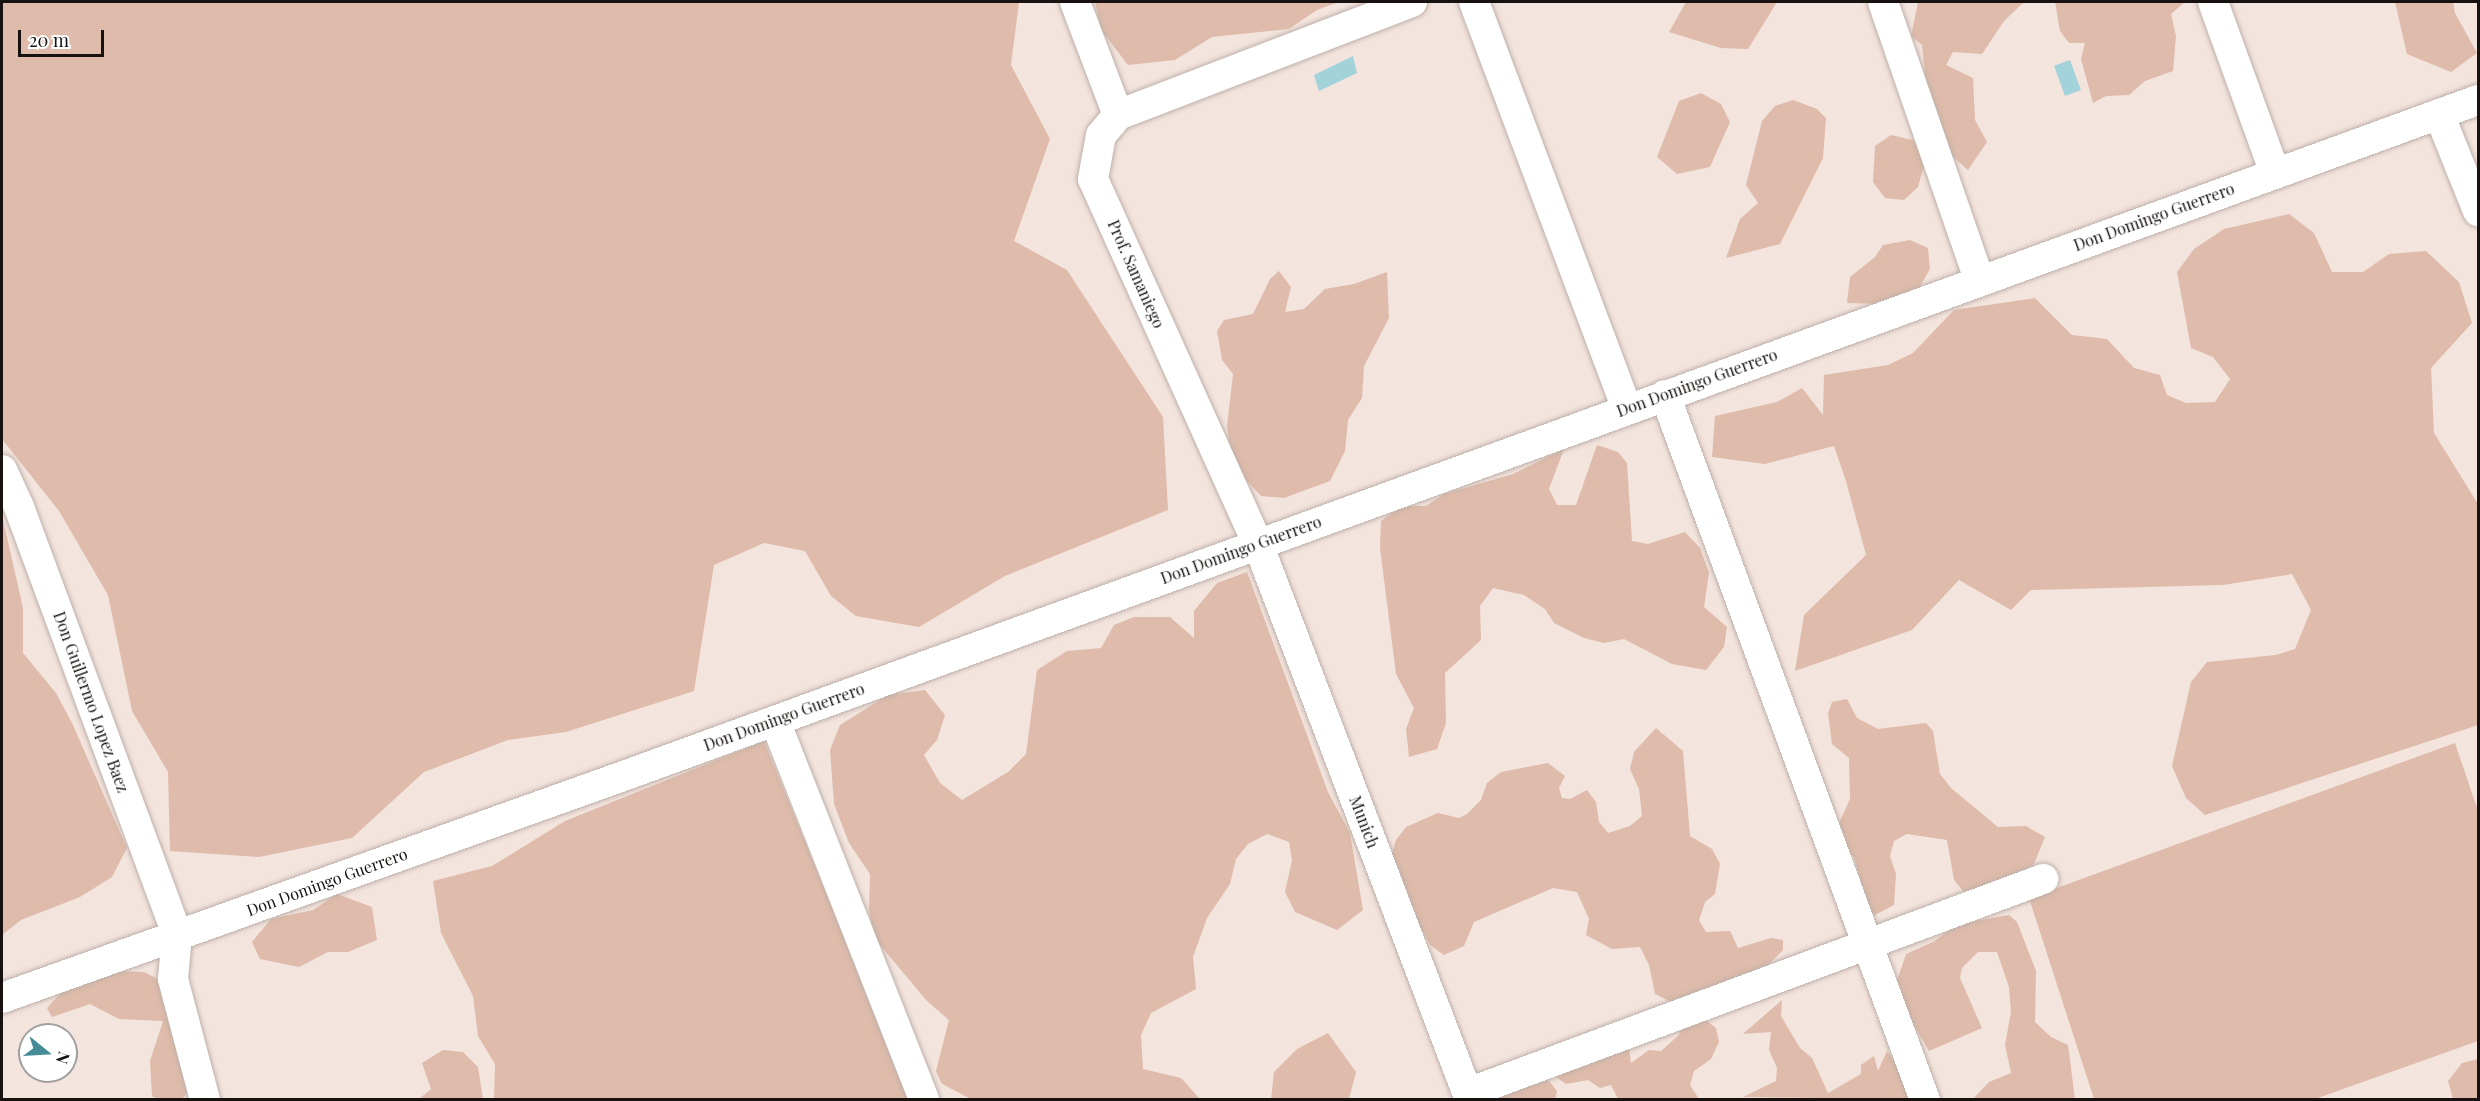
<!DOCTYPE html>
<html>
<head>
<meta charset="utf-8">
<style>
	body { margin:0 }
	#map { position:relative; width:2480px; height:1101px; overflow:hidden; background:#f3e4dd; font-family:"Playfair Display",serif }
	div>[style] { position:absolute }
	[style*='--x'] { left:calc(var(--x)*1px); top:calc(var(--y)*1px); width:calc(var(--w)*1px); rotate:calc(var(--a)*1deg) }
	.green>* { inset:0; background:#debbaa }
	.water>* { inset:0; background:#a2d2da; transform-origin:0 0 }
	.roads { filter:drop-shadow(0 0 2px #beb0a9) drop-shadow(0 0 2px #beb0a9) }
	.minor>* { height:30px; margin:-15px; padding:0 15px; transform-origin:15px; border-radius:15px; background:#fff }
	span { translate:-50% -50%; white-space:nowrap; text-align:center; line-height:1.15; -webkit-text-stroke:6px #fff; paint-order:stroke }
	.street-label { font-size:16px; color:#171210 }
	.frame { position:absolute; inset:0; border:3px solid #171210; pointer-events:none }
	.north { position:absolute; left:18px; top:1023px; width:60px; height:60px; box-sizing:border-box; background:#fff; border:2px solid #a2a09f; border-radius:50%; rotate:108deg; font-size:16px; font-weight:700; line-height:24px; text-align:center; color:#171210 }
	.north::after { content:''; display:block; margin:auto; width:21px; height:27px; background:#458b97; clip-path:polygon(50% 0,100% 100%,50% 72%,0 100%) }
	.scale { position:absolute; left:18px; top:30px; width:86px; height:27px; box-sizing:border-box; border:3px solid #171210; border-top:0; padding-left:8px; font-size:18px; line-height:21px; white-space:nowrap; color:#171210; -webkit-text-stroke:4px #fff; paint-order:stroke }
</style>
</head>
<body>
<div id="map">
	<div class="green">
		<div style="clip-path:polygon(2px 2px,1019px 2px,1011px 65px,1050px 139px,1014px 241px,1067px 270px,1163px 417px,1168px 510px,1005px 576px,919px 627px,856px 616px,831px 596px,805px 551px,764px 543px,714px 565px,694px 691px,566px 732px,508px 740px,424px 772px,352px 838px,259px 857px,170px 851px,168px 772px,132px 711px,108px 595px,59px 511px,2px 439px)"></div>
		<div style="clip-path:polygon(1095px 2px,1339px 2px,1317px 10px,1289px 29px,1212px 37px,1175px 60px,1128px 65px,1101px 30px)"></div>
		<div style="clip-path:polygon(1686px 2px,1777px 2px,1748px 49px,1721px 48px,1669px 32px)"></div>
		<div style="clip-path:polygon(1918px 2px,2024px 2px,2004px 21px,1982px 54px,1953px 52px,1946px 65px,1973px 78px,1975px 120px,1987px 142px,1968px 170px,1952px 156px,1926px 82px,1922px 45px,1911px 36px)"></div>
		<div style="clip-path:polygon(2055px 2px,2185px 2px,2171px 14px,2176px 36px,2173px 71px,2145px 81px,2129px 95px,2106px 96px,2093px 103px,2081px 59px,2085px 43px,2069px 43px,2060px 31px)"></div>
		<div style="clip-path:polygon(2395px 2px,2453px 2px,2455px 13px,2477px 53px,2451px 72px,2407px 54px)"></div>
		<div style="clip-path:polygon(1701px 93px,1721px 104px,1730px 122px,1710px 167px,1677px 174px,1657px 157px,1679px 101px)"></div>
		<div style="clip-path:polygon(1793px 100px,1817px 109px,1826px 118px,1823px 158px,1780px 244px,1726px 258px,1740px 219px,1758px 203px,1746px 185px,1762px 121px,1775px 106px)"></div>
		<div style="clip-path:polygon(1891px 135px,1913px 140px,1925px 162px,1918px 187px,1904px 200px,1885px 198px,1873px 182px,1875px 146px)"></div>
		<div style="clip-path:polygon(2289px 214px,2314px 233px,2332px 272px,2363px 272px,2389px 254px,2426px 251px,2459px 282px,2472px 323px,2431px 368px,2434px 433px,2478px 504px,2478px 725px,2205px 815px,2186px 798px,2172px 766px,2191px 682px,2207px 662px,2276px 655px,2295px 649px,2311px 610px,2292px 574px,2223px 585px,2031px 590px,2011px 610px,1959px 580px,1912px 630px,1795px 671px,1804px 615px,1866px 555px,1846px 481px,1834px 446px,1765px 464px,1712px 457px,1715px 416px,1777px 402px,1802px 388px,1823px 415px,1824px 375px,1888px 365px,1913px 353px,1954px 310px,2035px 298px,2072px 335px,2107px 339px,2134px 368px,2160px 375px,2167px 395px,2186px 403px,2215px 402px,2230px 379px,2213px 357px,2191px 348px,2177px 272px,2194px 249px,2224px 229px)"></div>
		<div style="clip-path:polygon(1910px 240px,1928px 248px,1930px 269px,1918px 290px,1883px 304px,1847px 303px,1850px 277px,1875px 257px,1883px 245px)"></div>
		<div style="clip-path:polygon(1279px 271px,1291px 287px,1285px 312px,1304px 309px,1325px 289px,1354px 284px,1387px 272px,1389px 318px,1364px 366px,1362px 398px,1348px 420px,1345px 451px,1330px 481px,1284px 498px,1261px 496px,1232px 465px,1227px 426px,1233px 374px,1222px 360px,1217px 331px,1224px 320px,1253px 314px,1270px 279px)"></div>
		<div style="clip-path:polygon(1597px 445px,1618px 452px,1627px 463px,1632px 541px,1648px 544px,1685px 532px,1700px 548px,1709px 573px,1704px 607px,1727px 627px,1724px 647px,1706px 670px,1672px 664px,1624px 639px,1604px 643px,1584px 638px,1554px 623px,1545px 609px,1524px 595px,1493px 588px,1480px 606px,1481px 640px,1445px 673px,1446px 723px,1437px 749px,1409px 757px,1406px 729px,1414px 708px,1396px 674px,1380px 548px,1381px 521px,1402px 506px,1426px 506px,1444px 494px,1513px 474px,1564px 449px,1549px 489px,1557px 505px,1576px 505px)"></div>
		<div style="clip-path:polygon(2px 515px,23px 608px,23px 653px,56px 693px,72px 723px,127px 848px,112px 877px,80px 897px,21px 920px,2px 935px)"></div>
		<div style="clip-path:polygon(1247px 572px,1328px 792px,1350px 833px,1363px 910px,1337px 930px,1295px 912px,1285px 892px,1292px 860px,1289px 842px,1267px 834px,1248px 844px,1236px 859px,1230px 884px,1207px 918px,1193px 957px,1196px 989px,1151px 1013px,1141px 1035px,1143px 1069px,1181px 1078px,1200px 1099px,971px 1099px,942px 1084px,936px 1071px,949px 1020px,927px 1001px,875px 939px,869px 910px,870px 874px,849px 843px,834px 804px,830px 750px,840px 725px,888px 695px,925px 690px,945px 715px,937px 740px,924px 755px,940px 783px,962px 800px,1008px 772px,1026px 754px,1037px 670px,1067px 651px,1101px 648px,1114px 625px,1134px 617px,1170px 617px,1194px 638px,1194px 611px,1217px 583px)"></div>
		<div style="clip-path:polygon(1847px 699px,1857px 718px,1878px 729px,1926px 723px,1933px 731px,1940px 774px,1951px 788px,1998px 827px,2026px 826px,2045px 837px,2034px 864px,2010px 881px,1967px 896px,1954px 880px,1947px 840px,1907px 834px,1894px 841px,1890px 856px,1896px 874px,1894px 905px,1871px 917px,1854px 857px,1834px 834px,1850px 799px,1849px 758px,1832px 744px,1828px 713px,1832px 702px)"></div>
		<div style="clip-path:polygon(1656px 728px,1683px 751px,1690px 836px,1712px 849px,1720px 864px,1715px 894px,1705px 902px,1699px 920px,1706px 932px,1730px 931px,1738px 948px,1771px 938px,1783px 940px,1783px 950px,1768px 965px,1757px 969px,1743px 983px,1671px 1002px,1655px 994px,1649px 965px,1640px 947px,1612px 949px,1586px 935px,1589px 919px,1577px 892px,1553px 888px,1474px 922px,1464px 946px,1444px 955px,1430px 945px,1404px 896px,1392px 853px,1396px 840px,1406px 827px,1438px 813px,1459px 818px,1467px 814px,1481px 800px,1487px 783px,1501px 772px,1548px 763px,1565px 776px,1559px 788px,1562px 798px,1570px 799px,1587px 790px,1596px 802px,1599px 822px,1608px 833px,1630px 826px,1642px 816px,1639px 789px,1630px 769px,1634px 752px)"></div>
		<div style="clip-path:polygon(764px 741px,910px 1099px,494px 1099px,495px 1064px,478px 1036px,473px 996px,441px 933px,433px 881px,492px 866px,565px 821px)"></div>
		<div style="clip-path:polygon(2455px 743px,2478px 811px,2478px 1041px,2315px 1099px,2094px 1099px,2029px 898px)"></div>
		<div style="clip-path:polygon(337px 894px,372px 907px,377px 940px,348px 952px,328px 952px,299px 967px,260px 959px,252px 942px,271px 919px,313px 910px)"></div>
		<div style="clip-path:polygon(2009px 915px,2017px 922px,2036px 971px,2035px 1022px,2051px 1037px,2068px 1045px,2075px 1099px,1973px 1099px,1989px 1082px,2011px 1073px,2005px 1045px,2011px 1012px,2009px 987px,1997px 952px,1978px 952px,1962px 968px,1960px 978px,1982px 1028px,1929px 1051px,1894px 990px,1906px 954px,1933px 942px,1958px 924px)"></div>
		<div style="clip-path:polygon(118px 971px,144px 972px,165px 983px,190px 1089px,182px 1099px,157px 1099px,152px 1096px,150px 1061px,163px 1021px,119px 1019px,90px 1004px,52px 1017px,47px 1008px,75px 977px)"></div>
		<div style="clip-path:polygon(1782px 1000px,1781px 1016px,1800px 1048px,1812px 1058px,1828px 1093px,1861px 1074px,1861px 1065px,1874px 1056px,1878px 1071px,1887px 1051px,1897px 1064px,1910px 1099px,1743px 1097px,1776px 1081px,1777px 1068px,1769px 1050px,1771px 1032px,1743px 1034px)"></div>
		<div style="clip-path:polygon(1702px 1017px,1716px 1028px,1719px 1042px,1711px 1059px,1694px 1071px,1690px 1085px,1699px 1099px,1618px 1099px,1611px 1085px,1600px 1088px,1588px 1080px,1566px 1084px,1556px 1077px,1560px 1067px,1629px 1048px,1631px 1063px,1649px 1050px,1661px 1051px,1679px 1035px,1681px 1027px)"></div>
		<div style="clip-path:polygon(1328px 1033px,1356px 1072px,1349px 1099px,1271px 1099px,1274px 1072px,1297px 1049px)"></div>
		<div style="clip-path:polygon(443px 1050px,463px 1052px,478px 1067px,483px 1099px,419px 1099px,431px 1089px,422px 1063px)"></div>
		<div style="clip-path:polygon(2478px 1059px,2478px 1099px,2453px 1099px,2448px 1081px,2462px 1063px)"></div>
		<div style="clip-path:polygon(1542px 1079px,1549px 1081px,1557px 1091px,1555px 1099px,1487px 1100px)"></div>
	</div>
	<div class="water">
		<div style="clip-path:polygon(1353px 56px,1357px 73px,1319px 91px,1314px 75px)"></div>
		<div style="left:2070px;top:60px;width:32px;height:17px;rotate:70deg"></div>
	</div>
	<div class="roads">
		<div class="minor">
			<div style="--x:1075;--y:2;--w:121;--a:69.2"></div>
			<div style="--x:1412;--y:2;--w:315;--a:159"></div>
			<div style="--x:1118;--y:115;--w:26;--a:130"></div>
			<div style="--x:1101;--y:135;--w:45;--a:100.3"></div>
			<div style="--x:1093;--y:179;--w:401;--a:65.7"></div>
			<div style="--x:1258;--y:544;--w:595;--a:69.13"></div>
			<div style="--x:1474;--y:2;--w:435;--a:69.4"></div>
			<div style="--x:1883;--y:2;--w:294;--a:70.9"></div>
			<div style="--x:2213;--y:2;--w:182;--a:70.1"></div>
			<div style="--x:2439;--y:114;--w:105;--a:68.1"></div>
			<div style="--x:1665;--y:395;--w:751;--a:69.76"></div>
			<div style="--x:2;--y:470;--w:41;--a:65.3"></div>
			<div style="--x:19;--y:507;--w:456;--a:69.7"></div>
			<div style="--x:177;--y:935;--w:44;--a:95.2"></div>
			<div style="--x:173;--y:979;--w:125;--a:75.2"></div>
			<div style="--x:775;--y:721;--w:407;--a:68.5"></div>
			<div style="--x:2;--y:998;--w:666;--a:-19.66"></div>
			<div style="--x:629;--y:774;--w:1968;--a:-20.03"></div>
			<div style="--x:1468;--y:1093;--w:614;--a:-20.41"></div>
		</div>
	</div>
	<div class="street-label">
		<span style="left:2154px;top:217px;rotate:-20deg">Don Domingo Guerrero</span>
		<span style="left:1136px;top:274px;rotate:66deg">Prof. Samaniego</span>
		<span style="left:1697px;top:383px;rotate:-20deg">Don Domingo Guerrero</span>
		<span style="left:1241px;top:550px;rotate:-20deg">Don Domingo Guerrero</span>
		<span style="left:91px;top:702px;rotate:70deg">Don Guillermo Lopez Baez</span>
		<span style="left:784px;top:717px;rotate:-20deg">Don Domingo Guerrero</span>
		<span style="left:1364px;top:822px;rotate:69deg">Munich</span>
		<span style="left:327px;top:882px;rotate:-20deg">Don Domingo Guerrero</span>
	</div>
	<div class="frame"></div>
	<div class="north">N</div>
	<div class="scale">20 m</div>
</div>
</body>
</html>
